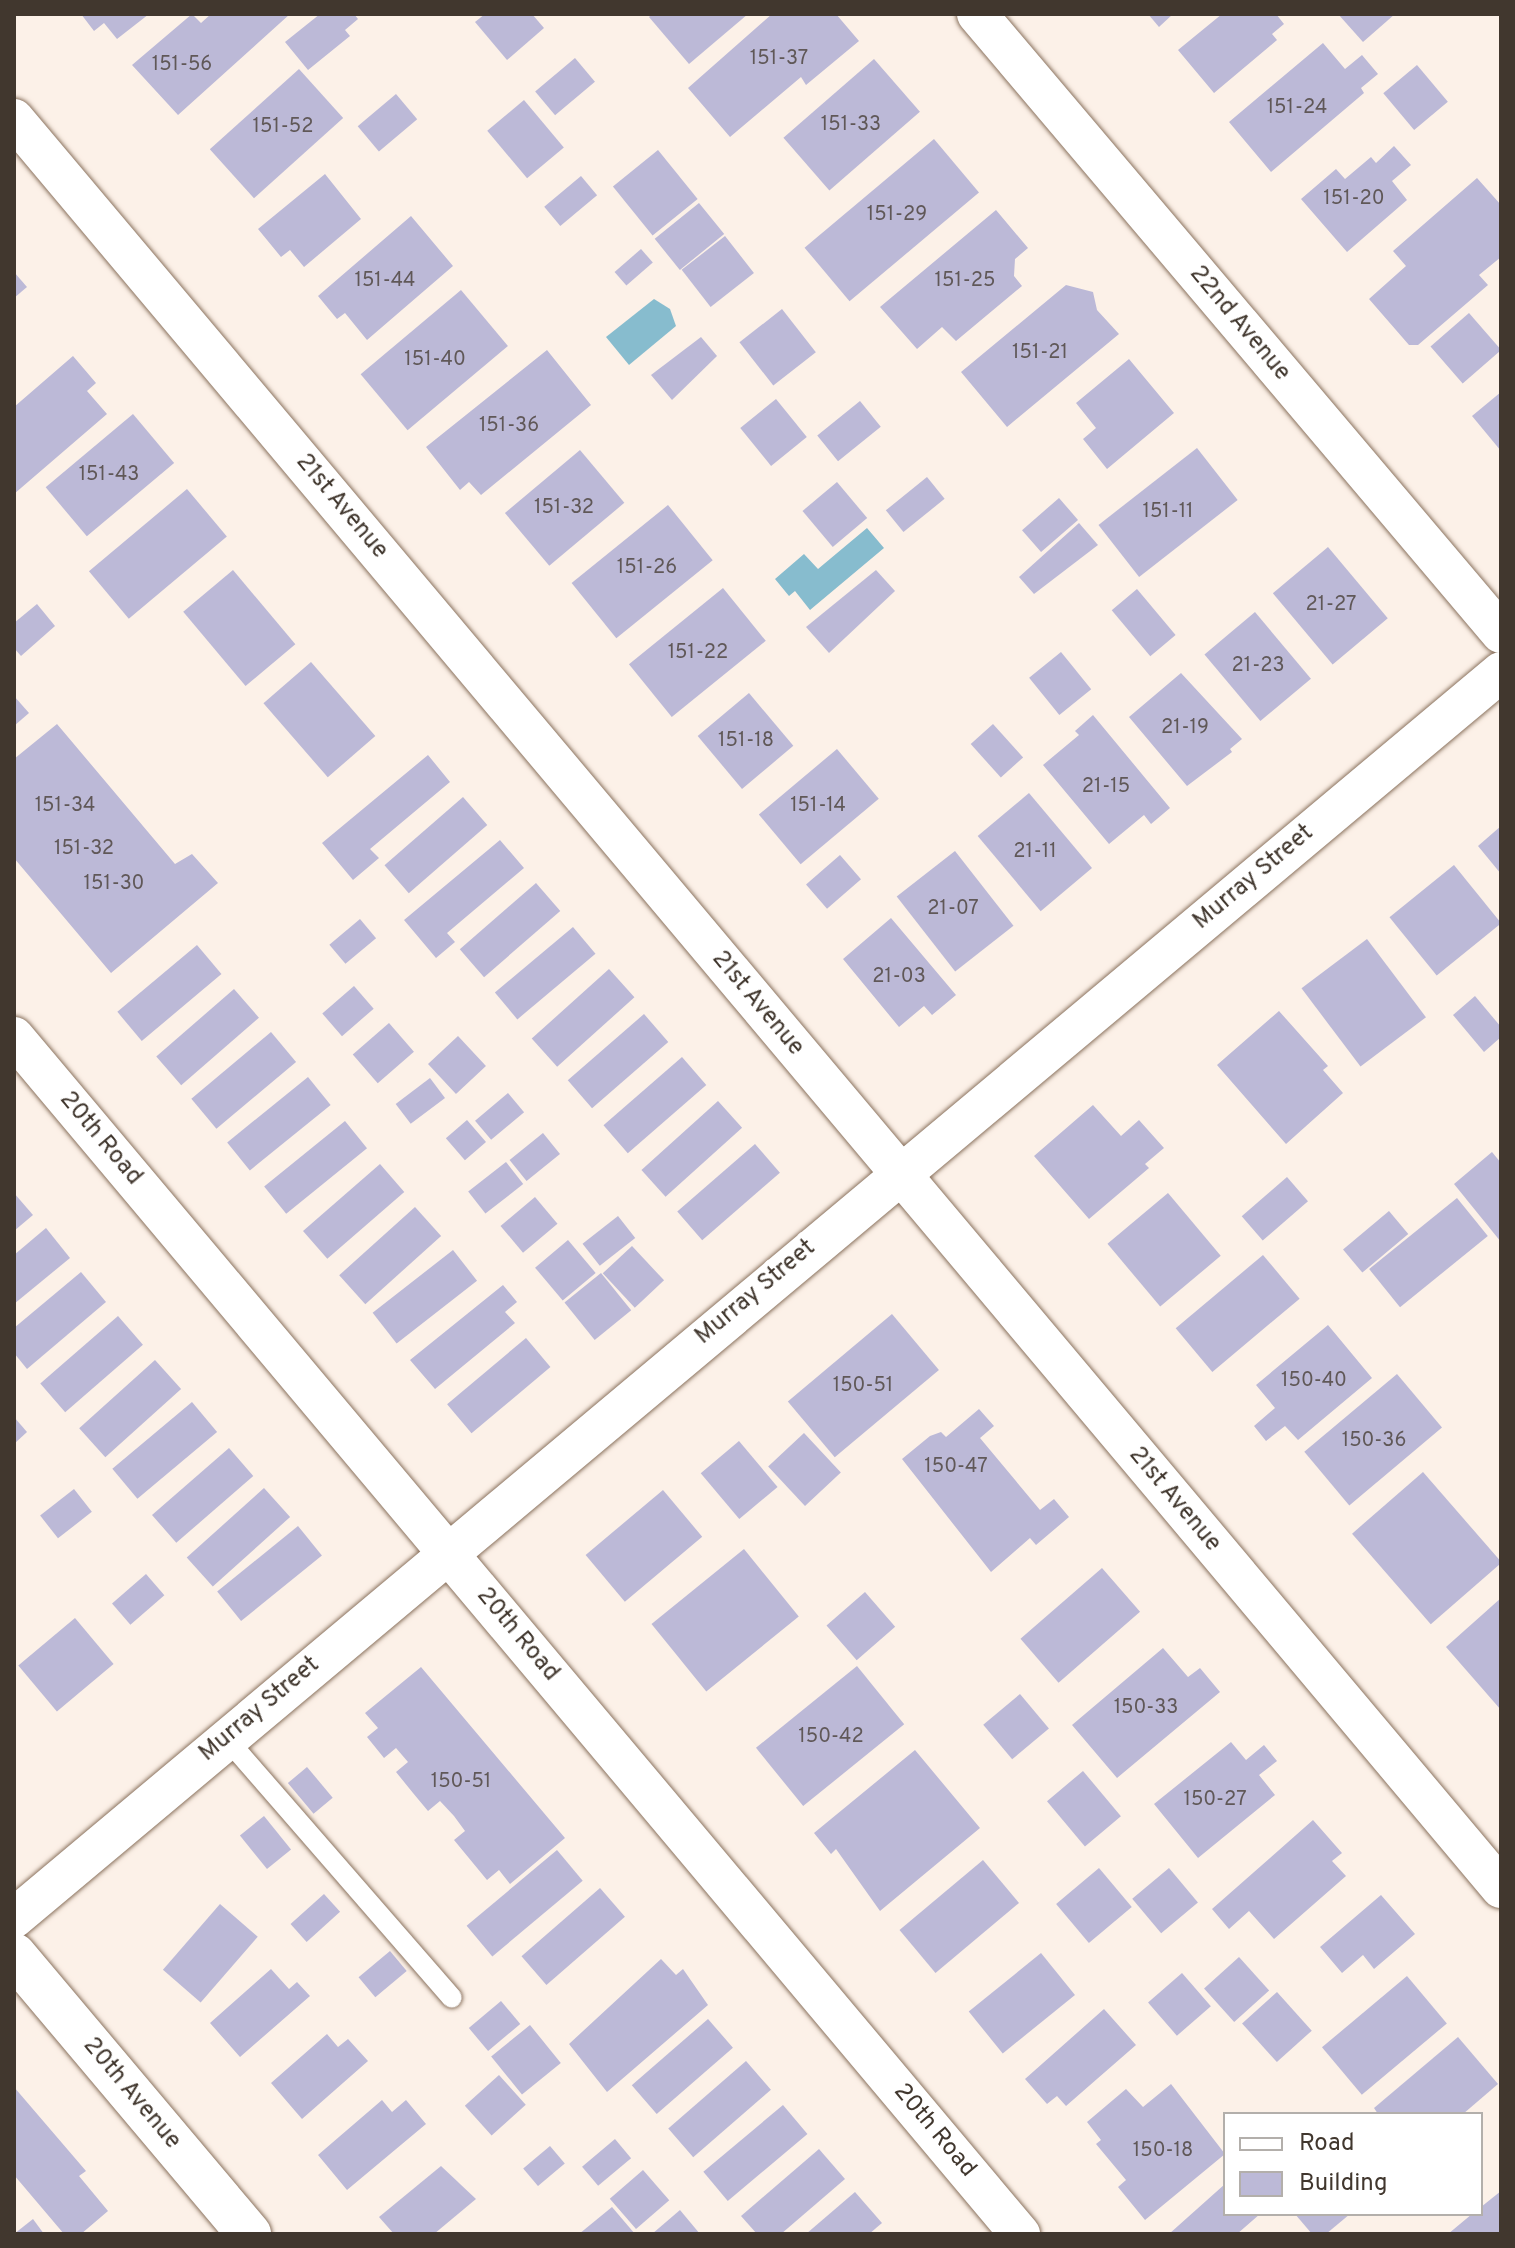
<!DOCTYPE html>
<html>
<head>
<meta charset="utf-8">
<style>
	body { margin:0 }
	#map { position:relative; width:1515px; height:2248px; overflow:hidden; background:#fcf1e8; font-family:Overpass,sans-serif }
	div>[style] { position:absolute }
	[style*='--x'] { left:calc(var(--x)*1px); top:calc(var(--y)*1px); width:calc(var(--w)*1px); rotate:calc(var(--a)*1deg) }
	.water>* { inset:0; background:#87bcce }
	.building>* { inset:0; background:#bcb9d7; transform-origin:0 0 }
	.roads { filter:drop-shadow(0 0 2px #8b735f) drop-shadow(0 0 2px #8b735f) }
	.lane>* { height:20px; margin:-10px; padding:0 10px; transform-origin:10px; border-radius:10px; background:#fff }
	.street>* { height:40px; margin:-20px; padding:0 20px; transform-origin:20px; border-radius:20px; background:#fff }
	.secondary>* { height:44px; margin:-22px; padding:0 22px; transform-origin:22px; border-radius:22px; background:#fff }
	span { translate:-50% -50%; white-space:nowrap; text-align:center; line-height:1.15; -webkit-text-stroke:8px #fff; paint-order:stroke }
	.number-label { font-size:20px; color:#605858 }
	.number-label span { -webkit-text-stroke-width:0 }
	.street-label { font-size:24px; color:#41372e }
	.frame { position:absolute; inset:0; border:16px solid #41372e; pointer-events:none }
	.legend { position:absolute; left:1223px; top:2112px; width:260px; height:104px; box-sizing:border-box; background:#fff; border:2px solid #b3afab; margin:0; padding:10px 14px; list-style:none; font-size:24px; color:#41372e }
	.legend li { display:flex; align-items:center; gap:16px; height:40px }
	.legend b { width:40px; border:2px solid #b3afab }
</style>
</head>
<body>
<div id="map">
	<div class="water">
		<div style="clip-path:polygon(654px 299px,670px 309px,676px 326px,629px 365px,606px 337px)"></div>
		<div style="clip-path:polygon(867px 528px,884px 548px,810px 610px,795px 591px,789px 596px,775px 579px,804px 554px,818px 569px)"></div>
	</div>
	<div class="building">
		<div style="clip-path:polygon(81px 14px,149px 14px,117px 39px,104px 23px,94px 31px)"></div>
		<div style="clip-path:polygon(192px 14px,201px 23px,211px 14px,290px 14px,178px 115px,132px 65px)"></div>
		<div style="clip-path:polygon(320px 14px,354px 14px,358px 19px,345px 30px,350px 36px,308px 70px,285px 42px)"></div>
		<div style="clip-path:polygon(485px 14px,532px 14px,544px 28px,507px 60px,475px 22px)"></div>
		<div style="clip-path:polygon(652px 14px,748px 14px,689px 64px,649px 17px)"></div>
		<div style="clip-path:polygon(772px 14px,836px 14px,859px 41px,806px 85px,801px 77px,730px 137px,688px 88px)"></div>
		<div style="clip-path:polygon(1148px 14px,1173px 14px,1159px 27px)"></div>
		<div style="clip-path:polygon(1222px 14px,1276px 14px,1284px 24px,1272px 34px,1277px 40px,1214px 93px,1178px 50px)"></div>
		<div style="clip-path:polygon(1338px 14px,1395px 14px,1363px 42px)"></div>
		<div style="clip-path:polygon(1323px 43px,1345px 69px,1362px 55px,1378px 74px,1361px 88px,1364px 93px,1271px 172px,1229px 122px)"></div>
		<div style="left:575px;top:58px;width:31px;height:52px;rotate:50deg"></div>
		<div style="left:874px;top:59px;width:70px;height:120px;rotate:49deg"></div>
		<div style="left:1417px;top:65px;width:48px;height:44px;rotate:50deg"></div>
		<div style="left:299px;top:69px;width:66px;height:120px;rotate:48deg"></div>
		<div style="left:396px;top:94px;width:33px;height:50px;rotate:50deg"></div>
		<div style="left:524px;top:100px;width:62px;height:48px;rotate:50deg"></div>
		<div style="left:934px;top:139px;width:70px;height:169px;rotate:50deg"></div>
		<div style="clip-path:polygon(1394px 146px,1411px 165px,1392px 181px,1407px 200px,1347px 252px,1301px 199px,1336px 169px,1345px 179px,1371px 157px,1376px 163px)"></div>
		<div style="left:658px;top:150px;width:63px;height:58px;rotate:51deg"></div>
		<div style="clip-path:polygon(325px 174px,361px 219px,304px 267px,290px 250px,281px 257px,258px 229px)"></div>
		<div style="left:581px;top:176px;width:25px;height:48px;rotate:50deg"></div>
		<div style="clip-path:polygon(1477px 178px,1501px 205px,1501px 257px,1479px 275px,1488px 285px,1418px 345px,1409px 345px,1369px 299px,1406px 266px,1393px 251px)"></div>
		<div style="left:699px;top:203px;width:40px;height:57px;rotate:51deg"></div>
		<div style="clip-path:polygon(996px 210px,1028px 248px,1015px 259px,1014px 276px,1022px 286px,956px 341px,942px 327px,917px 349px,880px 307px)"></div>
		<div style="clip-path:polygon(411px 216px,453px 266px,367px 340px,345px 313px,337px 319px,318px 296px)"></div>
		<div style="left:725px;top:236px;width:47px;height:55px;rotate:52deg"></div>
		<div style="left:641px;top:249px;width:18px;height:35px;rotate:49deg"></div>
		<div style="clip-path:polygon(14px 272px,27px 287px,14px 298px)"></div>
		<div style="clip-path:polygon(1066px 285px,1093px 292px,1097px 310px,1119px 334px,1007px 427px,961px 372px)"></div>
		<div style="left:461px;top:290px;width:73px;height:131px;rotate:50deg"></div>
		<div style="left:782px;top:309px;width:55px;height:54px;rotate:52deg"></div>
		<div style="left:1469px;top:313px;width:49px;height:51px;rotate:49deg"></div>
		<div style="clip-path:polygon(701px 337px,717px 356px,672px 400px,651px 375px)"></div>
		<div style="clip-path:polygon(547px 350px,591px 405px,481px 495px,469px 482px,460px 490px,426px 447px)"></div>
		<div style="clip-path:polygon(73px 356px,96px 383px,87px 391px,107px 414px,14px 494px,14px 407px)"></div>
		<div style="clip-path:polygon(1129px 359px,1174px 413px,1107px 469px,1083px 439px,1096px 428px,1076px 403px)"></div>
		<div style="clip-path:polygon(1501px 392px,1501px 451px,1472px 416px)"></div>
		<div style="left:776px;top:399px;width:49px;height:46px;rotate:51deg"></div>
		<div style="left:860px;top:401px;width:33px;height:55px;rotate:51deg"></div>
		<div style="left:133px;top:414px;width:64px;height:114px;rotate:50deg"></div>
		<div style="left:1197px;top:448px;width:66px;height:125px;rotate:52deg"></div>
		<div style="left:580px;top:450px;width:69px;height:98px;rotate:50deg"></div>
		<div style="left:927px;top:477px;width:28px;height:53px;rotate:51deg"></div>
		<div style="left:837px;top:482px;width:47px;height:45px;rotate:50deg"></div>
		<div style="left:187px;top:489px;width:62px;height:128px;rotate:50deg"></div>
		<div style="left:1059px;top:498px;width:29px;height:49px;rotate:49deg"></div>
		<div style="left:668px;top:505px;width:71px;height:124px;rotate:51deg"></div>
		<div style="clip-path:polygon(1079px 523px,1098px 545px,1034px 594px,1019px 577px)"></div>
		<div style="left:1328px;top:547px;width:93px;height:72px;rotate:50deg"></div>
		<div style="left:233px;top:570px;width:97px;height:65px;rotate:50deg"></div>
		<div style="clip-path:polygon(876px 570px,895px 591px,829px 653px,806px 627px)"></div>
		<div style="left:723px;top:588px;width:68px;height:121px;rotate:51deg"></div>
		<div style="left:1137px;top:589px;width:60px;height:33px;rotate:50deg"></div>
		<div style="clip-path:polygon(37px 604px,55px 626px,21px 656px,14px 648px,14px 623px)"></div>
		<div style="left:1255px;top:612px;width:87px;height:66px;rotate:50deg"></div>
		<div style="left:1061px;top:652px;width:48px;height:41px;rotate:51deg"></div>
		<div style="left:311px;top:662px;width:98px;height:63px;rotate:49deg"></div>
		<div style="clip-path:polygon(1181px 673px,1242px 739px,1230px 749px,1232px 752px,1187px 786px,1129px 717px)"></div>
		<div style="left:749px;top:693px;width:69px;height:67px;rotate:50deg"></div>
		<div style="clip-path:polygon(14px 696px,29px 713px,14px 726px)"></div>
		<div style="clip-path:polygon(1093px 715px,1170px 808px,1151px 824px,1144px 815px,1109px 844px,1043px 765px,1079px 735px,1075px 731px)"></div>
		<div style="clip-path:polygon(57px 724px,175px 864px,192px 854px,218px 883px,111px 973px,14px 858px,14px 759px)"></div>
		<div style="left:993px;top:724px;width:45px;height:30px;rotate:48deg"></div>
		<div style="left:837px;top:749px;width:65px;height:102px;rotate:50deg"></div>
		<div style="clip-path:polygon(428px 755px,450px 782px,370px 849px,379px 858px,353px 880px,322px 843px)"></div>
		<div style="left:1029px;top:793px;width:98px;height:67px;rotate:50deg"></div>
		<div style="left:463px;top:797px;width:37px;height:104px;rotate:49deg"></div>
		<div style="clip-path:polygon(1501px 826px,1501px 874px,1478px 846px)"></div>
		<div style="clip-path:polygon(500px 840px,524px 868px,447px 933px,455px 942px,436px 958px,404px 920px)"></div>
		<div style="left:955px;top:851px;width:95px;height:74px;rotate:52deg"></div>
		<div style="left:840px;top:855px;width:32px;height:45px;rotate:49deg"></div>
		<div style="left:1454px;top:865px;width:75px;height:83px;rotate:51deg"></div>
		<div style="left:536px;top:883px;width:37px;height:101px;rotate:49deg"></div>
		<div style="clip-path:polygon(891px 918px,956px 995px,932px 1015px,924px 1006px,899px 1027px,843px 959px)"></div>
		<div style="left:360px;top:919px;width:25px;height:40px;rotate:50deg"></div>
		<div style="left:573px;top:927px;width:35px;height:102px;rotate:50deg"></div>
		<div style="left:1367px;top:939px;width:98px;height:82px;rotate:53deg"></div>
		<div style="left:197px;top:945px;width:38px;height:104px;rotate:50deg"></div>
		<div style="left:609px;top:969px;width:38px;height:104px;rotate:48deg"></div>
		<div style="left:354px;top:986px;width:30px;height:42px;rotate:49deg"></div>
		<div style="left:234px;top:989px;width:38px;height:103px;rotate:49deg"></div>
		<div style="clip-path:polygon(1475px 996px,1501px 1027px,1501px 1037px,1484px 1052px,1453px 1015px)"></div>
		<div style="clip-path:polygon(1279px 1011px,1328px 1066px,1323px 1070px,1343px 1093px,1286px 1144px,1217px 1065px)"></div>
		<div style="left:644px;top:1014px;width:37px;height:101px;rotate:49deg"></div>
		<div style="left:389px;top:1023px;width:38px;height:48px;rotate:49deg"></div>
		<div style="left:271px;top:1032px;width:39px;height:104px;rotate:50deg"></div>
		<div style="left:458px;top:1036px;width:41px;height:41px;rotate:47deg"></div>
		<div style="left:682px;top:1057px;width:37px;height:104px;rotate:49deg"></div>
		<div style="left:308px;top:1077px;width:36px;height:104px;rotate:51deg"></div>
		<div style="left:430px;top:1078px;width:25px;height:43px;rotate:53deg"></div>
		<div style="left:508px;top:1093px;width:25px;height:43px;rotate:50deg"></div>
		<div style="left:718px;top:1101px;width:36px;height:103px;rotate:48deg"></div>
		<div style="clip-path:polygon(1093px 1105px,1121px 1136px,1139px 1120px,1164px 1148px,1145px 1164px,1149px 1168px,1089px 1219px,1034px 1156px)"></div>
		<div style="left:467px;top:1120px;width:29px;height:28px;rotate:49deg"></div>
		<div style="left:345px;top:1121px;width:35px;height:104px;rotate:51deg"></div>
		<div style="left:543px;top:1133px;width:27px;height:43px;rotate:51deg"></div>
		<div style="left:755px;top:1144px;width:38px;height:103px;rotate:49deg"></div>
		<div style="clip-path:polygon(1492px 1152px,1501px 1163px,1501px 1242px,1454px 1184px)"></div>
		<div style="left:506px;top:1162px;width:28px;height:48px;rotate:52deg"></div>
		<div style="left:380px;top:1164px;width:37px;height:102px;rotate:49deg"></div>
		<div style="left:1287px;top:1177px;width:32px;height:60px;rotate:49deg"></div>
		<div style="clip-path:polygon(14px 1193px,33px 1215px,14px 1231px)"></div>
		<div style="left:1168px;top:1193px;width:82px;height:79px;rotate:50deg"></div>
		<div style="left:535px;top:1197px;width:35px;height:45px;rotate:50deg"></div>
		<div style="left:1457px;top:1198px;width:49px;height:113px;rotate:51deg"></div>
		<div style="left:415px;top:1207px;width:39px;height:102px;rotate:48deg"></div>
		<div style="left:1389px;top:1211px;width:30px;height:60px;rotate:50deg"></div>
		<div style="left:618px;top:1216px;width:28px;height:45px;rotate:52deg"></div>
		<div style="clip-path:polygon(46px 1228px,70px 1258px,14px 1304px,14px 1255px)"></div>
		<div style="left:568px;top:1240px;width:43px;height:43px;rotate:50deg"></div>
		<div style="left:632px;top:1246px;width:47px;height:40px;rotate:47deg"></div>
		<div style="left:453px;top:1250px;width:39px;height:102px;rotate:52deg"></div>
		<div style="left:1263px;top:1255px;width:57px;height:114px;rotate:50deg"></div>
		<div style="clip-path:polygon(81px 1272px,106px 1302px,27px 1369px,14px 1353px,14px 1328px)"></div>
		<div style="left:601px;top:1273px;width:48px;height:47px;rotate:51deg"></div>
		<div style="clip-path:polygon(503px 1285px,517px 1302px,505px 1312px,515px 1323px,435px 1389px,410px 1360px)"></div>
		<div style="left:892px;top:1314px;width:73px;height:136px;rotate:50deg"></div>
		<div style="left:118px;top:1316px;width:38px;height:103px;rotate:49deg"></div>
		<div style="clip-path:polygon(1328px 1325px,1372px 1378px,1298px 1440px,1285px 1426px,1266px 1441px,1254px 1426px,1275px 1408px,1256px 1385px)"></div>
		<div style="left:526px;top:1338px;width:38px;height:103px;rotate:50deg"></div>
		<div style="left:155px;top:1360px;width:39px;height:102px;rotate:48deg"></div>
		<div style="left:1397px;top:1374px;width:70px;height:121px;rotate:50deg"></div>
		<div style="left:192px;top:1402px;width:39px;height:104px;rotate:50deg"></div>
		<div style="clip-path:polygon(979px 1409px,994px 1426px,980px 1438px,1040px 1510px,1054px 1499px,1069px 1517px,1036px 1545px,1030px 1538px,991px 1572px,902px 1459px,930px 1436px,941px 1432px,946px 1437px)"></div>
		<div style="clip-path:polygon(14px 1417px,27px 1432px,14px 1444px)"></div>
		<div style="left:804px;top:1433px;width:54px;height:49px;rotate:47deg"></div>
		<div style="left:739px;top:1441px;width:60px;height:50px;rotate:50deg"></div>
		<div style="left:229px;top:1448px;width:37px;height:102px;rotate:49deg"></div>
		<div style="left:1423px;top:1472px;width:120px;height:94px;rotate:49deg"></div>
		<div style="left:264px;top:1488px;width:39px;height:104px;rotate:48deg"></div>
		<div style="left:74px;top:1489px;width:29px;height:43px;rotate:52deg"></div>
		<div style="left:663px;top:1490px;width:61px;height:101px;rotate:50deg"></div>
		<div style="left:298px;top:1526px;width:38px;height:104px;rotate:51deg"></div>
		<div style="left:744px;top:1549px;width:87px;height:119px;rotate:51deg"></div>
		<div style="left:1102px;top:1568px;width:58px;height:108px;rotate:49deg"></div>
		<div style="left:146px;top:1574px;width:28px;height:45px;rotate:49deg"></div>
		<div style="left:865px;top:1592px;width:46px;height:51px;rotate:49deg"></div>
		<div style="clip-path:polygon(1501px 1598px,1501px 1710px,1446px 1647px)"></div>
		<div style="left:75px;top:1618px;width:60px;height:74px;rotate:50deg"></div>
		<div style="clip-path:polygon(1163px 1648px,1188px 1677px,1200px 1668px,1220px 1692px,1117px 1778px,1072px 1725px)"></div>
		<div style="left:857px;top:1666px;width:75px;height:130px;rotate:51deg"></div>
		<div style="clip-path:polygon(421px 1667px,565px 1838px,510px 1884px,499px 1870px,487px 1880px,454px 1840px,465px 1831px,454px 1816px,440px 1801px,428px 1811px,413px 1793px,396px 1772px,408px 1762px,396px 1748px,384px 1758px,367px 1737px,378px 1728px,365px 1713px)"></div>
		<div style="left:1020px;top:1694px;width:45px;height:48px;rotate:50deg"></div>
		<div style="clip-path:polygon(1231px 1742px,1246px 1760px,1264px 1745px,1277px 1761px,1259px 1775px,1275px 1795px,1198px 1858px,1154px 1804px)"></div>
		<div style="clip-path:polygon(915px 1750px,980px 1828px,880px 1911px,836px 1849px,831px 1854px,814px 1833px)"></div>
		<div style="left:307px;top:1767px;width:40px;height:25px;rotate:50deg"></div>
		<div style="left:1083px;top:1771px;width:59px;height:47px;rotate:50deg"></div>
		<div style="left:264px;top:1816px;width:43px;height:31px;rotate:51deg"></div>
		<div style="clip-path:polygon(1313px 1820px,1342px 1853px,1332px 1861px,1346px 1876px,1274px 1939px,1249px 1911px,1229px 1929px,1212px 1909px)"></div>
		<div style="left:557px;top:1850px;width:40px;height:118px;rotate:50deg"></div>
		<div style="left:983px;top:1860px;width:56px;height:109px;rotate:50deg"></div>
		<div style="left:1099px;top:1868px;width:51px;height:56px;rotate:50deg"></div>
		<div style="left:1169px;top:1868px;width:45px;height:48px;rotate:50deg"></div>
		<div style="left:600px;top:1888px;width:38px;height:104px;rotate:49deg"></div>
		<div style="left:324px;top:1894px;width:24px;height:45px;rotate:48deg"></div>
		<div style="clip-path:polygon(1381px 1895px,1415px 1934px,1374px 1969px,1363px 1955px,1342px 1973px,1320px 1947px)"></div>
		<div style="left:220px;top:1904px;width:50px;height:87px;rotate:41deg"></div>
		<div style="left:390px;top:1951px;width:26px;height:41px;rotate:50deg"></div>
		<div style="left:1041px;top:1953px;width:54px;height:93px;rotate:51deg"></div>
		<div style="left:1239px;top:1957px;width:45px;height:47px;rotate:48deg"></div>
		<div style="clip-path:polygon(661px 1959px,676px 1975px,683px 1969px,708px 2005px,607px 2092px,569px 2044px)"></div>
		<div style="clip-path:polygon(271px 1969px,289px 1989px,297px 1982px,310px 1996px,240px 2057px,210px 2023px)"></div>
		<div style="left:1182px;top:1973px;width:44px;height:45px;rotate:49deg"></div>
		<div style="left:1407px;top:1976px;width:62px;height:111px;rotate:50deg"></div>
		<div style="left:1277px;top:1992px;width:52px;height:47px;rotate:48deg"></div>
		<div style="left:501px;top:2001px;width:30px;height:42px;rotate:50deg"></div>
		<div style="clip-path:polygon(1104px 2009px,1136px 2045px,1066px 2106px,1057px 2096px,1047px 2104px,1025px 2079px)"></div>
		<div style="left:708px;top:2019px;width:38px;height:101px;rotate:49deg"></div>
		<div style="left:530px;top:2025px;width:49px;height:50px;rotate:51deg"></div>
		<div style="clip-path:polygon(327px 2034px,338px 2047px,348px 2039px,368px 2061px,302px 2119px,271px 2083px)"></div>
		<div style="clip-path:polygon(1458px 2037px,1498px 2084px,1463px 2114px,1378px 2114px,1374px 2108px)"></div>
		<div style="left:746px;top:2061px;width:38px;height:103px;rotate:49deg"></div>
		<div style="left:499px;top:2075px;width:40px;height:46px;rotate:48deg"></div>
		<div style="clip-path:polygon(1171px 2084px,1225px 2154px,1145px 2220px,1118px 2187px,1126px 2180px,1096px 2144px,1101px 2140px,1087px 2122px,1126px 2089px,1143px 2107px)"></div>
		<div style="clip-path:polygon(14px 2087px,86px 2171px,79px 2176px,108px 2211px,81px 2234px,64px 2234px,14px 2175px)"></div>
		<div style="clip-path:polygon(382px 2100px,392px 2112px,406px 2100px,426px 2124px,347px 2190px,318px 2155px)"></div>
		<div style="left:783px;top:2105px;width:38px;height:104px;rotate:50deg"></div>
		<div style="left:615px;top:2139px;width:25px;height:43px;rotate:50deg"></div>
		<div style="left:550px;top:2146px;width:23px;height:35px;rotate:50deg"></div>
		<div style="clip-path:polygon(819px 2149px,845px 2179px,781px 2234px,757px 2234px,741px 2216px)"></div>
		<div style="clip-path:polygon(441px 2166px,476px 2199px,434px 2234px,394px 2234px,379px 2217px)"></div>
		<div style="left:643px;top:2170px;width:40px;height:44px;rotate:49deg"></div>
		<div style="clip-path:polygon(1225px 2184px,1225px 2214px,1260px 2214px,1237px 2234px,1169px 2234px)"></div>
		<div style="clip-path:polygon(1501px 2191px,1501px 2234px,1448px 2234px,1472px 2214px,1481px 2214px,1481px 2207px)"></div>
		<div style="clip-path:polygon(855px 2192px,882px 2223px,869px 2234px,806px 2234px)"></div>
		<div style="clip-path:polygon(612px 2207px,635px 2234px,579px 2234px)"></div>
		<div style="clip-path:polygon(680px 2210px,700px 2234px,652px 2234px)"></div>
		<div style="clip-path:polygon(1295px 2214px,1350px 2214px,1326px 2234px,1312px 2234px)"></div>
		<div style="clip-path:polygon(33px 2219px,44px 2234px,14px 2234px)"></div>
	</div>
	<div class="roads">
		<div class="lane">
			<div style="--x:226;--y:1738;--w:344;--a:49"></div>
		</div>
		<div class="street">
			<div style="--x:977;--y:14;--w:811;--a:49.75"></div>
			<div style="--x:14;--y:119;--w:2311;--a:49.95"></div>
			<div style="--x:14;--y:1037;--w:1564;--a:49.96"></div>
			<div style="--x:14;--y:1918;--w:1940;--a:-39.96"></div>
		</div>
		<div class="secondary">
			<div style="--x:14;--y:1955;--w:365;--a:49.9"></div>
		</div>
	</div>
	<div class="number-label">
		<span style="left:779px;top:59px">151-37</span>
		<span style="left:182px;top:65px">151-56</span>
		<span style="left:1297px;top:108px">151-24</span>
		<span style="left:851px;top:125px">151-33</span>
		<span style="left:283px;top:127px">151-52</span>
		<span style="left:1354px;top:199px">151-20</span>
		<span style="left:897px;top:215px">151-29</span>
		<span style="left:385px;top:281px">151-44</span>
		<span style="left:965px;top:281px">151-25</span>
		<span style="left:1040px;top:353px">151-21</span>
		<span style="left:435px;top:360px">151-40</span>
		<span style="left:509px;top:426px">151-36</span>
		<span style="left:109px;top:475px">151-43</span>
		<span style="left:564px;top:508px">151-32</span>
		<span style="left:1168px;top:512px">151-11</span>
		<span style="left:647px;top:568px">151-26</span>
		<span style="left:1331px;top:605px">21-27</span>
		<span style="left:698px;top:653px">151-22</span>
		<span style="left:1258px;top:666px">21-23</span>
		<span style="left:1185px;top:728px">21-19</span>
		<span style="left:746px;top:741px">151-18</span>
		<span style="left:1106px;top:787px">21-15</span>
		<span style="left:65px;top:806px">151-34</span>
		<span style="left:818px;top:806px">151-14</span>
		<span style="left:84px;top:849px">151-32</span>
		<span style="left:1035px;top:852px">21-11</span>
		<span style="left:114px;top:884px">151-30</span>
		<span style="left:953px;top:909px">21-07</span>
		<span style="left:899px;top:977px">21-03</span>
		<span style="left:1314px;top:1381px">150-40</span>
		<span style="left:863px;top:1386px">150-51</span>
		<span style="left:1374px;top:1441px">150-36</span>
		<span style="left:956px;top:1467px">150-47</span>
		<span style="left:1146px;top:1708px">150-33</span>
		<span style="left:831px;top:1737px">150-42</span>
		<span style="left:461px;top:1782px">150-51</span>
		<span style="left:1215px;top:1800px">150-27</span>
		<span style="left:1163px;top:2151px">150-18</span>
	</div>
	<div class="street-label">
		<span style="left:1239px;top:324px;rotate:50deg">22nd Avenue</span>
		<span style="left:341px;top:507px;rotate:50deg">21st Avenue</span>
		<span style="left:1254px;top:878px;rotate:-40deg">Murray Street</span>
		<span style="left:757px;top:1004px;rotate:50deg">21st Avenue</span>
		<span style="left:100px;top:1139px;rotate:50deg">20th Road</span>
		<span style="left:756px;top:1293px;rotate:-40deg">Murray Street</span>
		<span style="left:1174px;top:1500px;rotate:50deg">21st Avenue</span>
		<span style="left:517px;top:1635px;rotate:50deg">20th Road</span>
		<span style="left:260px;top:1710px;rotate:-40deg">Murray Street</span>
		<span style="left:131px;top:2094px;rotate:50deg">20th Avenue</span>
		<span style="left:934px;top:2131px;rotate:50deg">20th Road</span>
	</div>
	<div class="frame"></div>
	<ul class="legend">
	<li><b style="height:10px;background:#fff"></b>Road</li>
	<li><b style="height:22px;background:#bcb9d7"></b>Building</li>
	</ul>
</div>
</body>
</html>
